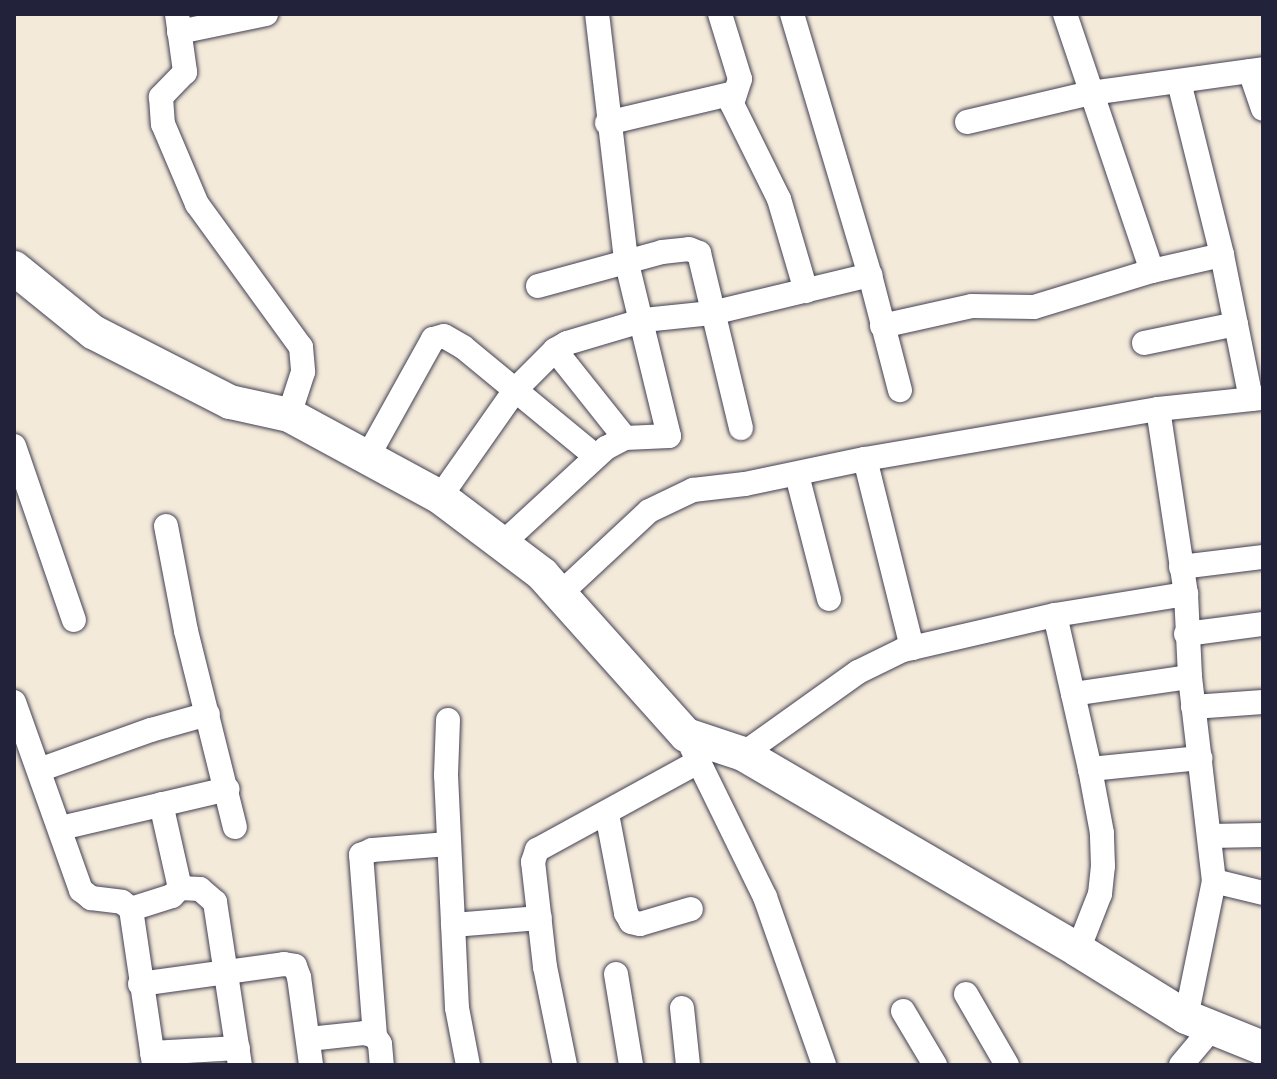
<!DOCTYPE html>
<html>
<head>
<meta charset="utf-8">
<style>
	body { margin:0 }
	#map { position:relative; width:1277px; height:1079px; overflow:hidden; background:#f4eada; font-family:Kalam,sans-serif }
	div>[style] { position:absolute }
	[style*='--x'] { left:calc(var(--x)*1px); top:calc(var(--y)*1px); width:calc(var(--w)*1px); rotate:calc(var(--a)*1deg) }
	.roads { filter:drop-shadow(0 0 2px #424053) drop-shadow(0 0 2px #424053) }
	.street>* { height:24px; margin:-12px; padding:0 12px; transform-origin:12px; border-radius:12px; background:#fff }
	.secondary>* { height:34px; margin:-17px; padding:0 17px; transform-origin:17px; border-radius:17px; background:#fff }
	span { translate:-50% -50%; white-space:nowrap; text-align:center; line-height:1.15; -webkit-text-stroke:8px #f6f6f2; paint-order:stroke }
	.frame { position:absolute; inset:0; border:16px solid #22223b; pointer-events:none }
</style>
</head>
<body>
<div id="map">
	<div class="roads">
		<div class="street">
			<div style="--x:177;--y:14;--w:59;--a:82.1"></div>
			<div style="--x:185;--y:72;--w:35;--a:134"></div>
			<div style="--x:161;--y:97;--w:27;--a:86"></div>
			<div style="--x:163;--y:124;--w:87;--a:67"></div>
			<div style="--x:197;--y:204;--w:177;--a:54"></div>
			<div style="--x:301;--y:347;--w:25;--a:85"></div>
			<div style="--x:303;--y:372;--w:45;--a:108"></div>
			<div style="--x:720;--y:14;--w:68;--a:72.9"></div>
			<div style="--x:740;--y:79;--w:26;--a:108"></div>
			<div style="--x:732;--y:104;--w:106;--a:63.7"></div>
			<div style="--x:779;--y:199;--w:96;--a:73.6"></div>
			<div style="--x:792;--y:14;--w:272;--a:73.4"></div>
			<div style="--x:870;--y:275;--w:119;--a:75.4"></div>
			<div style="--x:1065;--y:14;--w:271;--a:71.3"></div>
			<div style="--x:179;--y:32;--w:89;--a:-11.7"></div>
			<div style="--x:1250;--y:71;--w:40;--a:71.1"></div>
			<div style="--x:1179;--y:82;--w:178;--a:76"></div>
			<div style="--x:1222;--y:255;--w:147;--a:78.6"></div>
			<div style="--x:967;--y:122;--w:127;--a:-13.2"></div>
			<div style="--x:1091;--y:93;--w:174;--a:-7.9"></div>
			<div style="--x:607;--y:123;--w:130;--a:-13.3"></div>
			<div style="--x:538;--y:286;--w:129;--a:-15.3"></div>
			<div style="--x:662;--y:252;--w:27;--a:-6"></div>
			<div style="--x:689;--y:249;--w:11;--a:22"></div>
			<div style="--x:699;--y:253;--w:180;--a:76.5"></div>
			<div style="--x:882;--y:326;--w:92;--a:-12.5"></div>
			<div style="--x:972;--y:306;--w:62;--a:0.9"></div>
			<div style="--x:1034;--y:307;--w:123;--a:-17"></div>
			<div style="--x:1152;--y:271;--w:72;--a:-12.9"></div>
			<div style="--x:1144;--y:343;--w:94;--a:-11.7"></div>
			<div style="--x:555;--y:350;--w:112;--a:51.5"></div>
			<div style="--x:1158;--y:409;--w:187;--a:81.4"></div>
			<div style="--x:1186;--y:594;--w:83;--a:87.2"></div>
			<div style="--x:1190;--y:677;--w:205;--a:83.3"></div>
			<div style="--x:1214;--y:881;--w:139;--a:101.6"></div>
			<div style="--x:14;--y:446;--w:184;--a:71"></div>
			<div style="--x:368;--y:456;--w:134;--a:-60.9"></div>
			<div style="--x:433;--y:339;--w:11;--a:-15"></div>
			<div style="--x:444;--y:336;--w:22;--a:30"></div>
			<div style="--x:463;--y:347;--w:171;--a:39.5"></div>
			<div style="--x:865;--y:459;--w:195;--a:76"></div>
			<div style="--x:797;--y:475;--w:128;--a:75.5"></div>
			<div style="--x:440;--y:497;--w:132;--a:-54.9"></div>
			<div style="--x:516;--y:389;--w:55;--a:-45"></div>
			<div style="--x:555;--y:350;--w:14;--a:-30"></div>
			<div style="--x:567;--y:343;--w:80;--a:-16.6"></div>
			<div style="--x:644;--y:320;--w:68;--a:-5.9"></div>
			<div style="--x:712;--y:313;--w:163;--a:-13.5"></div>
			<div style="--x:166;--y:526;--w:107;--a:79.2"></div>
			<div style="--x:186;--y:631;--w:202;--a:76"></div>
			<div style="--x:504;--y:542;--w:139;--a:-42.7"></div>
			<div style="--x:606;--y:448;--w:21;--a:-28"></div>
			<div style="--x:625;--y:438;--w:44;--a:-2.6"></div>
			<div style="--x:669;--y:436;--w:181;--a:-103.7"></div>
			<div style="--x:626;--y:260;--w:248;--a:-96.7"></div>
			<div style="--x:1181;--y:567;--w:83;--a:-7"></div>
			<div style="--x:561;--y:593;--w:120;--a:-43"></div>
			<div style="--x:649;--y:511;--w:49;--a:-25.5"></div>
			<div style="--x:693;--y:490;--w:52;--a:-6.6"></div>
			<div style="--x:745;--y:484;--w:123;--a:-11.8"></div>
			<div style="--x:865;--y:459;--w:297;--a:-9.7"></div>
			<div style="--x:1158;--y:409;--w:106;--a:-6"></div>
			<div style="--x:1055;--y:615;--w:158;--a:77.2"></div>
			<div style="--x:1186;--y:634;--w:78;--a:-7.4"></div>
			<div style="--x:1073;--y:694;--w:118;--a:-8.3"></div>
			<div style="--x:14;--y:702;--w:200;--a:70.4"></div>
			<div style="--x:81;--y:890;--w:13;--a:39"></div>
			<div style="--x:91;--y:898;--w:31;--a:7"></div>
			<div style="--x:122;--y:902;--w:11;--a:38"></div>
			<div style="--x:131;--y:909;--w:158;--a:81.6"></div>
			<div style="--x:1193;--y:707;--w:70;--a:-4.1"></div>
			<div style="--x:448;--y:720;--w:55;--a:92.1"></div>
			<div style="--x:446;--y:775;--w:233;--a:87.3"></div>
			<div style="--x:457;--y:1008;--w:58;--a:79.1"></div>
			<div style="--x:692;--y:748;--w:166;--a:63.9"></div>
			<div style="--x:765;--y:897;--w:178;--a:70.6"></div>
			<div style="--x:743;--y:754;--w:141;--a:-35.5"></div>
			<div style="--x:858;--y:672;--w:50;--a:-26.1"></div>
			<div style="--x:903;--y:650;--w:156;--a:-13"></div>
			<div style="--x:1055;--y:615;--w:133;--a:-9.1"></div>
			<div style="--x:39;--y:770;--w:119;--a:-19.7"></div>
			<div style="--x:151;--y:730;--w:59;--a:-15.7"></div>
			<div style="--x:607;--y:814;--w:101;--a:79.1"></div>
			<div style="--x:626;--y:913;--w:10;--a:61"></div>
			<div style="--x:631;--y:922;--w:9;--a:13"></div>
			<div style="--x:640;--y:924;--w:53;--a:-16.4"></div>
			<div style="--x:61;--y:828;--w:171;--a:-13.2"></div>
			<div style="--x:1209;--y:836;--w:54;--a:-1.1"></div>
			<div style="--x:1214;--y:881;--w:50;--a:13.8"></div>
			<div style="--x:180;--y:888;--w:20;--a:3"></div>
			<div style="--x:200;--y:889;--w:20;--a:41"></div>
			<div style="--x:215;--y:902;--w:165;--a:81.3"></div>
			<div style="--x:131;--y:909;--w:43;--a:-17.6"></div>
			<div style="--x:172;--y:896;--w:11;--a:-45"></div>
			<div style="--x:180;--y:888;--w:86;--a:-102.7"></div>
			<div style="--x:453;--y:925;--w:87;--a:-4.6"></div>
			<div style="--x:1078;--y:950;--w:60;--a:-68.6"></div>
			<div style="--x:1100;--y:894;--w:28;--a:-84"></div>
			<div style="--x:1103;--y:866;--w:33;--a:-92"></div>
			<div style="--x:1102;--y:833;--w:65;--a:-100.6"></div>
			<div style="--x:1090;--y:769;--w:111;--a:-5.7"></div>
			<div style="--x:616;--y:974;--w:92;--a:80.6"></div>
			<div style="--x:140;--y:984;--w:145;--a:-7.9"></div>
			<div style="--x:284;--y:964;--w:11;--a:10"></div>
			<div style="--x:295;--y:966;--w:12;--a:70"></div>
			<div style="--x:299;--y:977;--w:89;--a:82.2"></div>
			<div style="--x:966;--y:994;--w:82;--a:60"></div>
			<div style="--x:682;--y:1008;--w:57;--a:84"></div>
			<div style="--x:903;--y:1011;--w:63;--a:59.3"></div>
			<div style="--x:375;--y:1036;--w:182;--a:-94.4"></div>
			<div style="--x:361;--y:855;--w:12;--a:-24"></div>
			<div style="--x:372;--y:850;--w:77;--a:-4.5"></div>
			<div style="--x:309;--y:1039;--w:55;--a:-6.2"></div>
			<div style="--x:364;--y:1033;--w:11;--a:15"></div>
			<div style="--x:375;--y:1036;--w:9;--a:58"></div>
			<div style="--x:380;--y:1044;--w:21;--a:85"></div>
			<div style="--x:152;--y:1053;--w:86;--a:-3.3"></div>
			<div style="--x:565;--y:1065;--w:100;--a:-101.5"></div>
			<div style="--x:545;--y:967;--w:106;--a:-96.5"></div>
			<div style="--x:533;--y:862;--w:13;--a:-72"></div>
			<div style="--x:537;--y:850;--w:183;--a:-28.7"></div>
			<div style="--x:1181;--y:1065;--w:48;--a:-50"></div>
		</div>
		<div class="secondary">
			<div style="--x:14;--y:268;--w:102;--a:39"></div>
			<div style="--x:93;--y:332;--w:154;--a:27.1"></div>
			<div style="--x:230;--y:402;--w:60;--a:12.4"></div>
			<div style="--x:289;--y:415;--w:172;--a:28.5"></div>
			<div style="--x:440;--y:497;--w:128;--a:37"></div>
			<div style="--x:542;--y:574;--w:216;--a:48.2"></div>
			<div style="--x:686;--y:735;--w:60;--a:18.4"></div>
			<div style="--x:743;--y:754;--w:388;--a:30.3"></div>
			<div style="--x:1078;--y:950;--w:127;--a:31.8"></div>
			<div style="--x:1186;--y:1017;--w:83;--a:21.9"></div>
		</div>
	</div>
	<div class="frame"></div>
</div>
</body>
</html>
